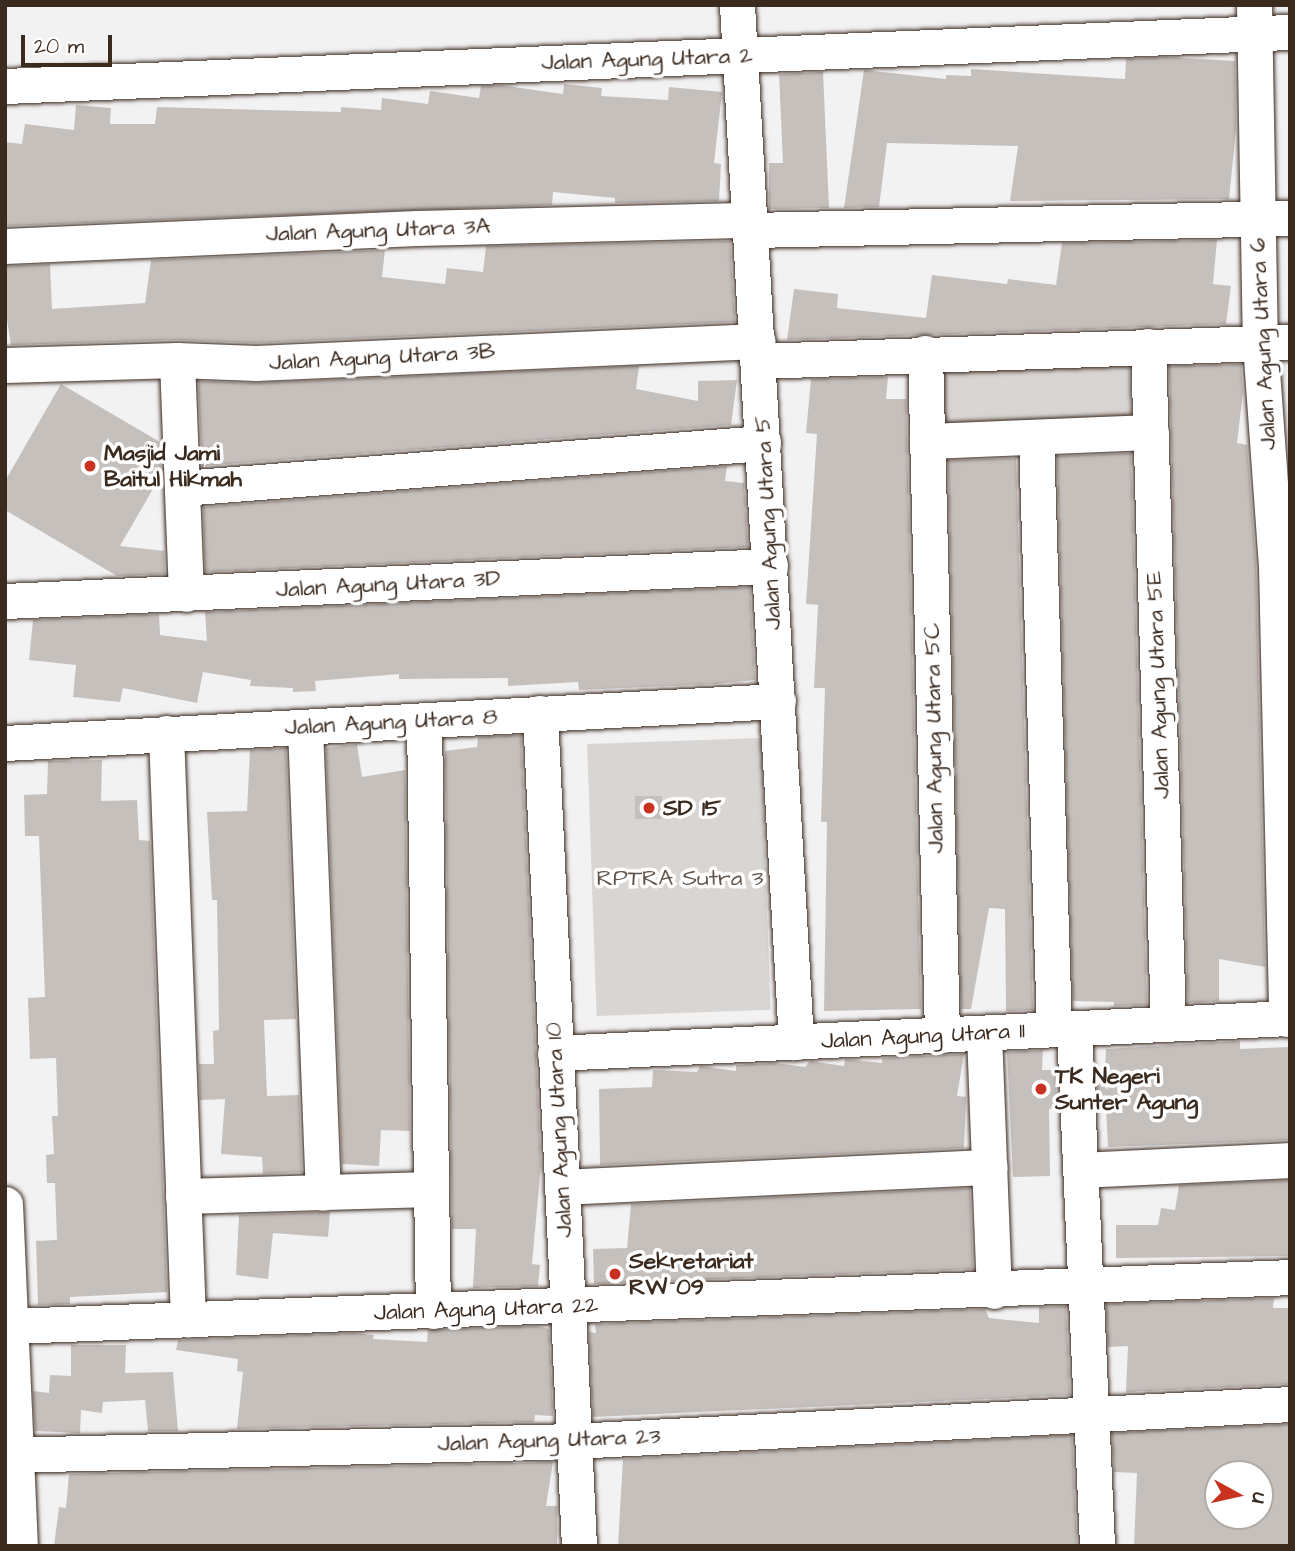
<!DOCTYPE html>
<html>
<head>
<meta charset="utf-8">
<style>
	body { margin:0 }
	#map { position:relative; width:1295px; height:1551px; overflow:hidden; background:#f3f2f2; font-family:"Architects Daughter",sans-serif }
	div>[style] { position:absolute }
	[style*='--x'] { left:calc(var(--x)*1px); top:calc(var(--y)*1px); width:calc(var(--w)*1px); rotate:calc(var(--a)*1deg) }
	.green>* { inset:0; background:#d8d5d2; transform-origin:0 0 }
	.building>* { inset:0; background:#c6c0bd; transform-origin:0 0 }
	.roads { filter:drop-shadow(0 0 2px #3b2a1e) drop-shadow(0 0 2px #3b2a1e) }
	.minor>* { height:35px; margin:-17.5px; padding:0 17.5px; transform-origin:17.5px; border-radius:17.5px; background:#fff }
	.dots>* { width:19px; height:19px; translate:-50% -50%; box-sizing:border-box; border:4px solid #fff; border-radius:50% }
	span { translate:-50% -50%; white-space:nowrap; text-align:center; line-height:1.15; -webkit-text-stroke:7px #fff; paint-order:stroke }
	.street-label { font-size:23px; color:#3b2a1e }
	.poi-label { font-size:23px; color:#3b2a1e; font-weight:700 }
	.left { translate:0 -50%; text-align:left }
	.park-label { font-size:23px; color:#62554b }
	.frame { position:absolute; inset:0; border:7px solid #3b2a1e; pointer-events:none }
	.north { position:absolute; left:1204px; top:1460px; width:70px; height:70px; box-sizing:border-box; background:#fff; border:2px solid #b1aaa5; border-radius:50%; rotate:98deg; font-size:19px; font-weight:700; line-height:28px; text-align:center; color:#3b2a1e }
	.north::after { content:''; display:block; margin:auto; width:24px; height:32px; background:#c8321e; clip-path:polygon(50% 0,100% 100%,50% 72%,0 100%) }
	.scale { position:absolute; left:21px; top:35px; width:91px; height:32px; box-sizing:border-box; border:4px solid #3b2a1e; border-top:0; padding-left:9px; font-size:21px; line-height:24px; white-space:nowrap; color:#3b2a1e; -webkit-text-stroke:5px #fff; paint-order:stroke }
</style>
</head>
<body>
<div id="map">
	<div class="green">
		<div style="left:1129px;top:356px;width:67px;height:192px;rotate:88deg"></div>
		<div style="left:761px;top:738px;width:272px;height:174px;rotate:88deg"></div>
	</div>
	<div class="building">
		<div style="clip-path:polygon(1165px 57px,1235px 61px,1236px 129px,1229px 199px,1010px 201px,1018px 146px,887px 143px,879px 207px,844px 208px,864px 70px,946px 79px,946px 75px,971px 76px,971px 69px,1125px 79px,1126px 59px)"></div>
		<div style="clip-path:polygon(823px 72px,829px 208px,769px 209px,769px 163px,783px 163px,779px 74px)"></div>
		<div style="clip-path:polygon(564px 84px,602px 88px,601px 96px,668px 100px,669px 87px,722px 92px,714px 163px,721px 164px,719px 201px,615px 203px,615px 198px,553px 192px,552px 205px,5px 226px,5px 142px,22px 144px,25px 124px,74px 130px,76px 105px,111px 108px,110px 124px,155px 124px,157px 107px,341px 112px,341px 107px,381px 110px,382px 98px,428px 104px,430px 91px,479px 98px,481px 86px,500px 85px,563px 94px)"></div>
		<div style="clip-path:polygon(1217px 240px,1213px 284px,1231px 286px,1226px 324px,787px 340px,794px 289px,838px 294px,837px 308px,926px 318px,932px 275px,1007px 284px,1008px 279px,1056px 285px,1062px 243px)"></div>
		<div style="clip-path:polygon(725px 241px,730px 241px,735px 322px,256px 343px,176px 340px,11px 345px,7px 320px,5px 266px,50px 264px,52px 309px,145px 303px,151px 260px,385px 250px,382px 277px,445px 284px,447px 268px,483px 272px,486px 246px)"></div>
		<div style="clip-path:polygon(1241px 364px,1243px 392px,1237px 443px,1247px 445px,1256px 566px,1265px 967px,1219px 959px,1219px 1001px,1188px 1003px,1169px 366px)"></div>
		<div style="clip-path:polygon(639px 366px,636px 389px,698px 401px,698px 381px,737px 380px,731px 425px,202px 466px,198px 381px,257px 383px)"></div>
		<div style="clip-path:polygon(888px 377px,886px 399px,906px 399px,921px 1009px,824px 1011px,827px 822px,821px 822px,825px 688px,814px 688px,818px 605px,806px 604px,817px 434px,806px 433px,811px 379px)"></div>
		<div style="clip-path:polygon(61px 384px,160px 442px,161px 475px,120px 546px,164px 551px,165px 574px,117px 576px,5px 510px,5px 481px)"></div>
		<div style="clip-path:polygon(1131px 453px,1147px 1005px,1114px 1006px,1114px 1002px,1073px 1001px,1057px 456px)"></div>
		<div style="clip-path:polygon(1016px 458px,1033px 1010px,1006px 1011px,1005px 909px,989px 908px,971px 1009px,961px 1009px,948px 460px)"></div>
		<div style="clip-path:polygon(727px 466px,725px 481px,744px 483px,748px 547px,205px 572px,203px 507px)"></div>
		<div style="clip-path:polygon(750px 587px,755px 680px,715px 684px,579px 690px,578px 682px,508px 686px,508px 678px,399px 679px,399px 674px,315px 681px,316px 691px,293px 692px,293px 688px,250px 686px,251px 680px,203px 672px,197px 703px,123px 688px,120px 702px,73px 697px,76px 665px,29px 660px,33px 620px,159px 614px,160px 635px,207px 641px,205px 612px)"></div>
		<div style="clip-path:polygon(521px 735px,541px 1164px,532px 1264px,540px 1265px,538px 1286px,473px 1288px,476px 1229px,452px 1229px,445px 751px,477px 747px,478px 737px)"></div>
		<div style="clip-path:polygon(357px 744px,362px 777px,405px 770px,410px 1131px,381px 1130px,379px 1166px,342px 1164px,326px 748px)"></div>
		<div style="clip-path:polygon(286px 748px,296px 1019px,264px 1020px,267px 1096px,299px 1095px,302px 1172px,263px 1174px,262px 1157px,221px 1154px,225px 1099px,200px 1100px,199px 1064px,214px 1064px,213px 1031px,219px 1030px,217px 900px,212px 900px,207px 812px,247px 811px,250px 750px)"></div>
		<div style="clip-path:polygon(102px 760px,101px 801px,137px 800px,139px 840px,150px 841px,167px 1292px,70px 1297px,70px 1304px,38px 1305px,36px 1241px,57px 1240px,55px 1183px,47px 1183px,46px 1155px,54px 1154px,52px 1116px,58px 1116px,56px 1058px,30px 1059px,28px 998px,45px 997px,39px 836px,25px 836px,24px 795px,47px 794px,48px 761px)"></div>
		<div style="left:662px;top:796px;width:23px;height:27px;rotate:90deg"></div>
		<div style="clip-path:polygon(1240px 1041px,1240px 1049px,1290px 1047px,1290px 1140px,1108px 1147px,1106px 1108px,1098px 1108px,1096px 1069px,1105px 1069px,1106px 1049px)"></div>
		<div style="clip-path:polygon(1043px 1050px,1042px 1070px,1056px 1070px,1057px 1109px,1049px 1109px,1050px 1176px,1013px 1177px,1007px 1052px)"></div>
		<div style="clip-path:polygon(964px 1054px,957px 1096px,966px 1097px,964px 1148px,600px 1165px,599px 1089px,652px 1087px,653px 1070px,697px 1072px,700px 1066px,736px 1071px,736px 1065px,776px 1063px,805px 1067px,810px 1061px,844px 1066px,845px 1059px,882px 1063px,882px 1058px)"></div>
		<div style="clip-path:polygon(1290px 1180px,1290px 1256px,1116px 1258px,1116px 1225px,1158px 1225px,1161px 1208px,1175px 1210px,1179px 1185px)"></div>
		<div style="clip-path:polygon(970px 1188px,973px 1269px,594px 1284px,593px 1249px,627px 1248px,631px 1204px)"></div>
		<div style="clip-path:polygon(330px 1212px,328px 1237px,273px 1233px,268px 1279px,236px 1275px,239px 1215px)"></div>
		<div style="clip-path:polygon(1274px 1298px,1273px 1308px,1290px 1308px,1290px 1384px,1126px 1392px,1128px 1346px,1108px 1347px,1106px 1304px)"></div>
		<div style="clip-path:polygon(1066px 1306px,1070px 1395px,593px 1417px,589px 1332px,596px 1333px,595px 1324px,985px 1309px,989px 1318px,1039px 1323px,1039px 1307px)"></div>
		<div style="clip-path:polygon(536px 1326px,549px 1329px,553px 1416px,535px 1415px,534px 1422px,237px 1429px,243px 1372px,237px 1371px,238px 1359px,176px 1350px,178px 1340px,353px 1333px,374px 1335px,373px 1339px,427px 1342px,428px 1330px)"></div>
		<div style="clip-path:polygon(71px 1345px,126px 1345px,125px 1373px,173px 1372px,178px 1431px,148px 1431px,145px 1400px,103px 1402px,102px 1413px,81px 1410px,80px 1433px,35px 1431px,33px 1391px,49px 1393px,50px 1375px,71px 1376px)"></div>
		<div style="clip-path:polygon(evenodd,1290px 1424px,1290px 1546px,1134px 1546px,1137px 1473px,1114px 1472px,1112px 1433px,1290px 1424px,1218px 1474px,1260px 1474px,1260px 1516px,1218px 1516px,1218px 1474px)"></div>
		<div style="clip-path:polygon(1072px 1435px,1077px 1546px,618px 1546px,623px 1459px)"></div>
		<div style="clip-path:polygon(553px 1462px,546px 1506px,557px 1506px,557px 1546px,54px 1546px,59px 1507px,66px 1508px,69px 1474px)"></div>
	</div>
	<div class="roads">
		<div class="minor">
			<div style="--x:737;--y:5;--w:1039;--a:86.74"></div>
			<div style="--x:1254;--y:5;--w:338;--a:89"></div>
			<div style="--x:1260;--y:343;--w:223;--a:85.9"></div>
			<div style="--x:1276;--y:565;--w:454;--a:88.7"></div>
			<div style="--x:5;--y:86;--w:1286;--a:-2.41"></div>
			<div style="--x:752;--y:230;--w:538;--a:-1.28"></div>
			<div style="--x:5;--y:246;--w:412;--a:-2.5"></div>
			<div style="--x:417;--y:228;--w:334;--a:-1.4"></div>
			<div style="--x:1148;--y:346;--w:678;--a:88.31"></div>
			<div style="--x:925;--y:353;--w:682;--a:88.57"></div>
			<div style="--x:177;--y:360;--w:234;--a:87.8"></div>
			<div style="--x:759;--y:361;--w:531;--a:-2.05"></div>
			<div style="--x:5;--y:365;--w:172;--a:-1.7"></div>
			<div style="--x:177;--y:360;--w:79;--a:2.2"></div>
			<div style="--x:256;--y:363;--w:502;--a:-2.51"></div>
			<div style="--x:1036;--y:437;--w:592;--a:88.26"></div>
			<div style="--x:927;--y:441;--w:224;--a:-2.3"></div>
			<div style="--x:182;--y:488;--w:583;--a:-4.43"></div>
			<div style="--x:5;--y:601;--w:766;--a:-2.62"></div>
			<div style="--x:540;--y:713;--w:834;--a:87.32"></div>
			<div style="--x:424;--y:721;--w:590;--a:89.13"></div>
			<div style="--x:305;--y:727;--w:466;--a:87.8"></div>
			<div style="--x:166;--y:733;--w:587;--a:87.85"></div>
			<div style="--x:5;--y:743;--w:774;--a:-3.11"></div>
			<div style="--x:1074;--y:1029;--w:518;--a:87.45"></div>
			<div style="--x:984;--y:1033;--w:258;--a:87.8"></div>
			<div style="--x:555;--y:1053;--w:736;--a:-2.73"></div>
			<div style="--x:1081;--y:1170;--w:209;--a:-2.7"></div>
			<div style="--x:562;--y:1187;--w:428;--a:-2.7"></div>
			<div style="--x:183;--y:1196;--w:248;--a:-1.6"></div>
			<div style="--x:5;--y:1204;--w:342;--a:87.5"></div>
			<div style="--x:11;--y:1326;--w:1280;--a:-2.19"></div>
			<div style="--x:5;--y:1455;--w:568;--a:-1.41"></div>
			<div style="--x:573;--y:1441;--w:718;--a:-2.95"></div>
		</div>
	</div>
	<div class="dots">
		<div style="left:90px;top:466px;background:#c8321e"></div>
		<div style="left:649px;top:808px;background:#c8321e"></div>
		<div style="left:1041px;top:1089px;background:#c8321e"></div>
		<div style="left:615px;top:1274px;background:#c8321e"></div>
	</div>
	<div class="street-label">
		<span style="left:647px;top:59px;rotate:-2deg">Jalan Agung Utara 2</span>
		<span style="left:378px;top:230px;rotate:-2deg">Jalan Agung Utara 3A</span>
		<span style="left:1263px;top:344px;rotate:-93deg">Jalan Agung Utara 6</span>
		<span style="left:382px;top:357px;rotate:-3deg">Jalan Agung Utara 3B</span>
		<span style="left:768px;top:523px;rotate:-93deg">Jalan Agung Utara 5</span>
		<span style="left:388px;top:584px;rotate:-3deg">Jalan Agung Utara 3D</span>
		<span style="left:1158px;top:685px;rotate:-92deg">Jalan Agung Utara 5E</span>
		<span style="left:391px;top:722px;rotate:-3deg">Jalan Agung Utara 8</span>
		<span style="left:934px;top:738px;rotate:-91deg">Jalan Agung Utara 5C</span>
		<span style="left:923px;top:1036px;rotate:-3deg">Jalan Agung Utara 11</span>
		<span style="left:559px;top:1130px;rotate:-93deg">Jalan Agung Utara 10</span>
		<span style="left:486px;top:1309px;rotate:-2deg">Jalan Agung Utara 22</span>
		<span style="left:549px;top:1440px;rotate:-2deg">Jalan Agung Utara 23</span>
	</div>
	<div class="poi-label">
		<span class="left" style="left:104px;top:466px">Masjid Jami<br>Baitul Hikmah</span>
		<span class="left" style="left:663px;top:808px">SD 15</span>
		<span class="left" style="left:1055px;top:1089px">TK Negeri<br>Sunter Agung</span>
		<span class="left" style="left:629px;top:1274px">Sekretariat<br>RW 09</span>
	</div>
	<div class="park-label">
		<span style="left:680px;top:878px">RPTRA Sutra 3</span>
	</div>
	<div class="frame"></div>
	<div class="north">U</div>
	<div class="scale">20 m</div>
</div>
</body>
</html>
